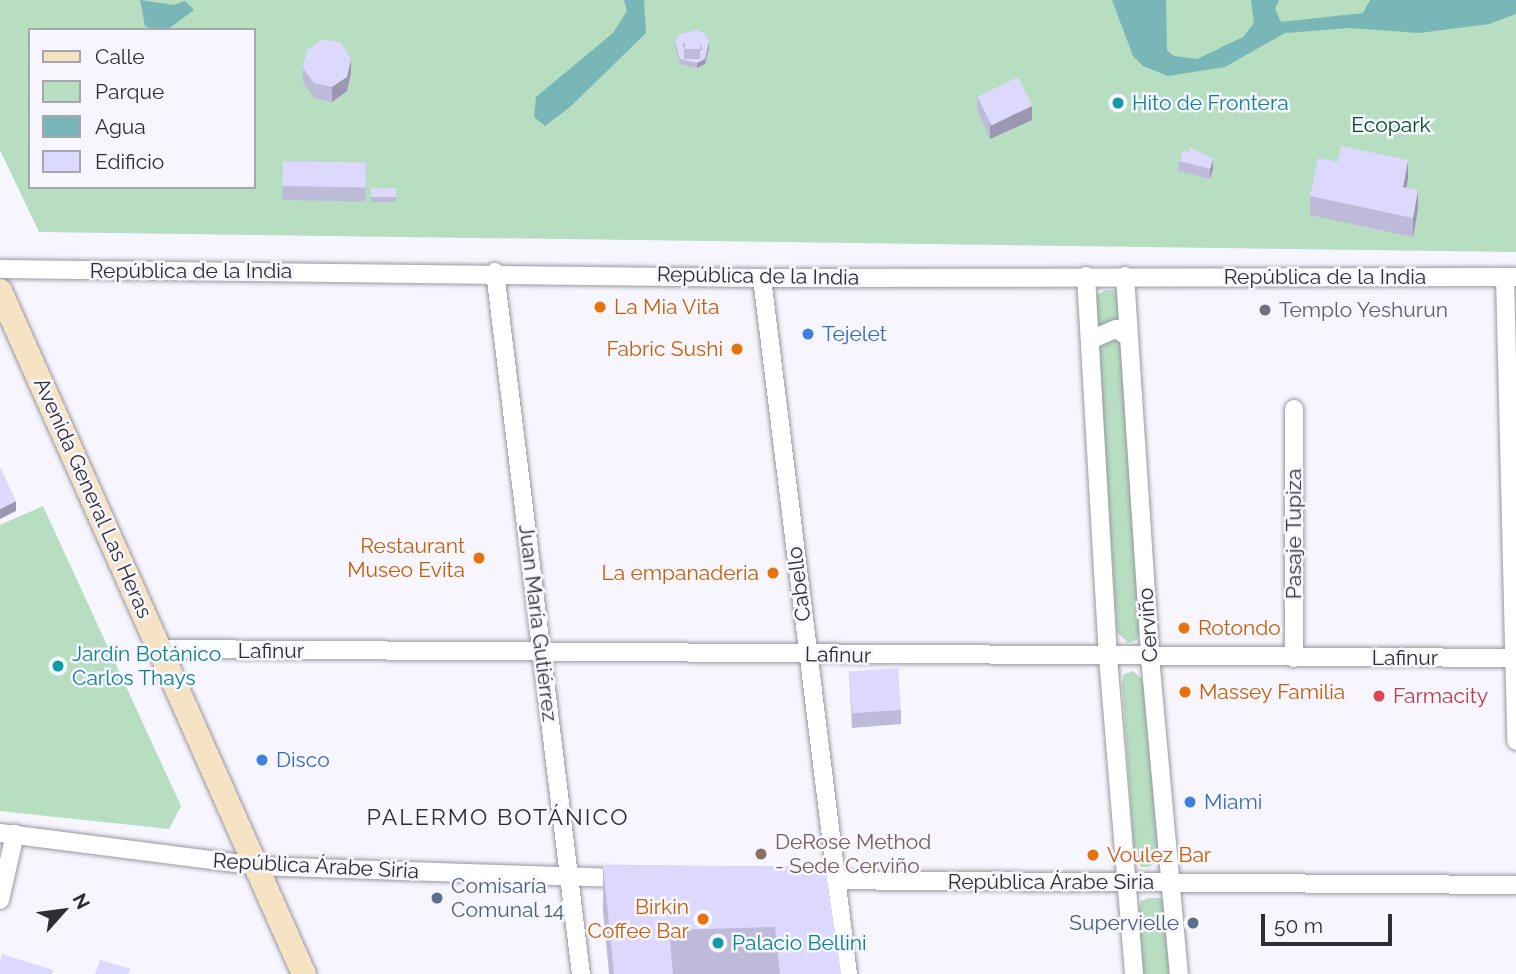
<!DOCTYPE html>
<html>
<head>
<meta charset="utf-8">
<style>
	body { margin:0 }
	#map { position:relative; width:1516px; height:974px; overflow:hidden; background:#f7f6fe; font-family:Raleway,sans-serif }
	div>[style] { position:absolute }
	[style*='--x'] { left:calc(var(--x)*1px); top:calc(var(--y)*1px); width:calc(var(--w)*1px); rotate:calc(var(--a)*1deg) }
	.green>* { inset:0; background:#b7dec1 }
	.water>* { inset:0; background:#79b6b7 }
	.roads { filter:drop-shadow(0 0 2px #9998a1) drop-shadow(0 0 2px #9998a1) }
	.street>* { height:18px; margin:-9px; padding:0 9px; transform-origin:9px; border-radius:9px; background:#fff }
	.secondary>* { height:24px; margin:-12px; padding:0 12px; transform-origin:12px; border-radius:12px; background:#f6e3c4 }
	.wall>* { inset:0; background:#bebada; transform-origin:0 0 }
	.shaded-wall>* { inset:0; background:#9b97b1 }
	.building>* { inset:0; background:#ddd8fd; transform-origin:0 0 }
	.dots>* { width:19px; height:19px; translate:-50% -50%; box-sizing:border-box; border:4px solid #f7f6fe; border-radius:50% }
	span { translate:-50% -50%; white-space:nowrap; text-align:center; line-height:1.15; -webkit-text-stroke:5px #f7f6fe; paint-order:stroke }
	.culture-label { font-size:21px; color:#0d838f }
	.left { translate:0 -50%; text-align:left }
	.park-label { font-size:21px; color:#004a24 }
	.street-label { font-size:21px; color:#2e2e32 }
	.food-label { font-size:21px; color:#c56008 }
	.right { translate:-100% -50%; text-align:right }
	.worship-label { font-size:21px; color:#5b616d }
	.shop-label { font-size:21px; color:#366cbe }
	.health-label { font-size:21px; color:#be3a42 }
	.education-label { font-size:21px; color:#785e54 }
	.service-label { font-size:21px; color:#4e5e75 }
	.neighbourhood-label { font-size:23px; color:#2e2e32; letter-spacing:2px }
	.legend { position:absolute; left:28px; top:28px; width:228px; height:161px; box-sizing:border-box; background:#f7f6fe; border:2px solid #a7a6ac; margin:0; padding:9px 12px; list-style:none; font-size:21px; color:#2e2e32 }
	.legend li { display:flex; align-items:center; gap:14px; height:35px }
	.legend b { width:35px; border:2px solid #a7a6ac }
	.north { position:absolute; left:28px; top:876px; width:70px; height:70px; -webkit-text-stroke:5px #f7f6fe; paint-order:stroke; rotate:62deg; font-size:19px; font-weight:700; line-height:28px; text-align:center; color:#2e2e32 }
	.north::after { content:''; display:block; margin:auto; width:24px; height:32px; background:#2e2e32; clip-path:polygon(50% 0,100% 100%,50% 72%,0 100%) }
	.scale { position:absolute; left:1261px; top:914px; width:131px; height:32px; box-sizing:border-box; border:4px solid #2e2e32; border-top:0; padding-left:9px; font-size:21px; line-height:24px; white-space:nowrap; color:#2e2e32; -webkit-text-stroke:5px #f7f6fe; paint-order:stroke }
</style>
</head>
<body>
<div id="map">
	<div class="green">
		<div style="clip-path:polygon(evenodd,0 0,1516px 0,1516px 252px,39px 232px,0 150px,0 0,30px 30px,254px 30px,254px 187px,30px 187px,30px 30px)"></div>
		<div style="clip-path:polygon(1106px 290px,1119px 291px,1141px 630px,1137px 640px,1128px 643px,1117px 632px,1095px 296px)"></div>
		<div style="clip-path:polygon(43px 506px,181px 806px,169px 829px,0 811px,0 525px)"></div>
		<div style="clip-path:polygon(1133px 671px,1144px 681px,1162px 858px,1149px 867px,1141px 867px,1134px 853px,1122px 683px,1124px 674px)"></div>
		<div style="clip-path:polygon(1148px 898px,1161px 898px,1165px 903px,1170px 974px,1142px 974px,1138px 912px,1141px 901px)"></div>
	</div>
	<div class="water">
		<div style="clip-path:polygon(140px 0,174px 5px,185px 1px,194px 10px,167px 30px,155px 30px,145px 26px)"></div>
		<div style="clip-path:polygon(624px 0,644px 0,646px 33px,570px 107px,545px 126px,534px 117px,536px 97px,613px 33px,627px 11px)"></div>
		<div style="clip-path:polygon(1112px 0,1166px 0,1167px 50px,1174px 56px,1197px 59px,1243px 37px,1254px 23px,1251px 0,1279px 0,1275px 9px,1281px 22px,1363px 13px,1370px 0,1516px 0,1516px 14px,1489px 24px,1419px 33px,1350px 28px,1285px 33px,1225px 67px,1168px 76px,1143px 66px,1133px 56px)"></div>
	</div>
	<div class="roads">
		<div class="street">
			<div style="--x:0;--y:269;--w:762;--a:0.68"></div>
			<div style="--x:762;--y:278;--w:754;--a:-0.08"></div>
			<div style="--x:495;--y:272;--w:707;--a:83.02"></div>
			<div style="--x:1086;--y:276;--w:382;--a:86.7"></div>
			<div style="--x:1108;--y:657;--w:318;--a:85.3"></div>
			<div style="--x:1125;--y:276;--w:382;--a:86.2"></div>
			<div style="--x:1150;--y:657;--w:318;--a:84.8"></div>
			<div style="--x:1505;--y:277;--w:464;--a:88.6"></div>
			<div style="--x:762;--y:278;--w:701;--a:82.96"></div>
			<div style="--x:1090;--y:340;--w:28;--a:-23"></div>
			<div style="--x:1116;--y:329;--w:15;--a:32"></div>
			<div style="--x:160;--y:649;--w:1356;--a:0.38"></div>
			<div style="--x:1294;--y:658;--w:249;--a:-90"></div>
			<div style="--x:0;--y:833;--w:259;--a:7.3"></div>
			<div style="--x:257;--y:866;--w:367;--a:1.9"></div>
			<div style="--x:803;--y:880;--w:713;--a:0.4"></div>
			<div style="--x:0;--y:900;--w:68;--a:-77.2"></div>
		</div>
		<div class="secondary">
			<div style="--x:0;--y:291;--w:748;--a:66.01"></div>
		</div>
	</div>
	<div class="wall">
		<div style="clip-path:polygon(675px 42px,709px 47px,705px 64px,697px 68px,680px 64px,675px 47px)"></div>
		<div style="clip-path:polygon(303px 68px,351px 73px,347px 91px,332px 102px,314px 98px,303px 82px)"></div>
		<div style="clip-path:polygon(977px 96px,1032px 120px,990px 139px,977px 110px)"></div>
		<div style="left:283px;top:161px;width:83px;height:39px;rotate:1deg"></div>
		<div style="left:1180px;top:161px;width:34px;height:10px;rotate:14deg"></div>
		<div style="clip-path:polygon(1408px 179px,1406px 188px,1418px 209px,1413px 237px,1310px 215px,1310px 196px)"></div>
		<div style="left:396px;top:188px;width:14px;height:25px;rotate:90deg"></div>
		<div style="clip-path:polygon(849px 671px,901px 710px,901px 724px,852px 728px)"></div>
		<div style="clip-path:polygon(603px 865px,825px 867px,841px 974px,609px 974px,603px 911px)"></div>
	</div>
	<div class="shaded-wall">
		<div style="clip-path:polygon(709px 42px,709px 47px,705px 64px,697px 68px,697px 63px)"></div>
		<div style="clip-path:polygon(351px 59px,351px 73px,347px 91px,332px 102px,332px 87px)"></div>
		<div style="clip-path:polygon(1032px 106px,1032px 120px,990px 139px,990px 125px)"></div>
		<div style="clip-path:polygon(1213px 159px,1213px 169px,1210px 178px,1210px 169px)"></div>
		<div style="clip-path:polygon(1408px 160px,1408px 179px,1403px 206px,1403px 187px)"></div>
		<div style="clip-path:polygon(1418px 190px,1418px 209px,1413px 237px,1413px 218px)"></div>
		<div style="clip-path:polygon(16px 501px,16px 511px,0 519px,0 509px)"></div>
	</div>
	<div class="building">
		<div style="clip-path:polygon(evenodd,697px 30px,705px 34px,709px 42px,705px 59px,697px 63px,680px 59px,675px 42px,680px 34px,697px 30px,685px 34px,700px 34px,700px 44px,703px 49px,700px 51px,700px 59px,684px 59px,684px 48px,682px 44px,685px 42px,685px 34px)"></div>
		<div style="left:685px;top:34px;width:15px;height:15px"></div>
		<div style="clip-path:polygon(323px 39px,341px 43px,351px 59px,347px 77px,332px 87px,314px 83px,303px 68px,307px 50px)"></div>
		<div style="left:1018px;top:77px;width:32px;height:45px;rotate:64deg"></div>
		<div style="clip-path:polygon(1341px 146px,1408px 160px,1403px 187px,1418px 190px,1413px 218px,1310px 196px,1318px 158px,1338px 162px)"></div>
		<div style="clip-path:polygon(1190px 147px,1213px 159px,1210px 169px,1180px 161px,1183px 150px,1189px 152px)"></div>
		<div style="left:283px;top:161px;width:83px;height:25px;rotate:1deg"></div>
		<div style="left:396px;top:188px;width:9px;height:25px;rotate:90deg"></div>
		<div style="clip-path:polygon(0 467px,16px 501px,0 509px)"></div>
		<div style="left:898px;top:668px;width:42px;height:49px;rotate:86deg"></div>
		<div style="clip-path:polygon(603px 865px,825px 867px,841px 974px,780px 974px,775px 927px,669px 930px,673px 974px,614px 974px)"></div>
		<div style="clip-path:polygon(2px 954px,53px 970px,52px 974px,0 974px,0 964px)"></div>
		<div style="clip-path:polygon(100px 960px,131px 969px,128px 974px,95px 974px)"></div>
	</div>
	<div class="dots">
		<div style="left:1118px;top:103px;background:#0f9aa8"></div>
		<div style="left:600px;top:307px;background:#e8710a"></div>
		<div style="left:1265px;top:310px;background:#6b7280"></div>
		<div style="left:808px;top:334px;background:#3f7fe0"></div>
		<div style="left:737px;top:349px;background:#e8710a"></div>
		<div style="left:479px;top:558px;background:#e8710a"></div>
		<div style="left:773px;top:573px;background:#e8710a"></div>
		<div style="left:1184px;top:628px;background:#e8710a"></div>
		<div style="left:58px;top:666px;background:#0f9aa8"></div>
		<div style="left:1185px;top:692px;background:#e8710a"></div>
		<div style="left:1379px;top:696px;background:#e0444e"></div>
		<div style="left:262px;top:760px;background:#3f7fe0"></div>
		<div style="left:1190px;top:802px;background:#3f7fe0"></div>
		<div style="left:761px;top:854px;background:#8d6e63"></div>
		<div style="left:1093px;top:855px;background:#e8710a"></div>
		<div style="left:437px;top:898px;background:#5c6f8a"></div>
		<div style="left:703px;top:919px;background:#e8710a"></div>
		<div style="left:1193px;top:923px;background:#5c6f8a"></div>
		<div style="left:718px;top:943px;background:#0f9aa8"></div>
	</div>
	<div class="culture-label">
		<span class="left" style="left:1132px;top:103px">Hito de Frontera</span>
		<span class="left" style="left:72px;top:666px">Jardín Botánico<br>Carlos Thays</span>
		<span class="left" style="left:732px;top:943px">Palacio Bellini</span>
	</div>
	<div class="park-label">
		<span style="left:1391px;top:125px">Ecopark</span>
	</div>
	<div class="street-label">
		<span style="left:191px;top:271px">República de la India</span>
		<span style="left:758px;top:276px;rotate:1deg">República de la India</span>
		<span style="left:1325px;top:277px">República de la India</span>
		<span style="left:93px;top:498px;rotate:66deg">Avenida General Las Heras</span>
		<span style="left:1294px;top:534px;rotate:-90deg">Pasaje Tupiza</span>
		<span style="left:799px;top:584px;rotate:-97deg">Cabello</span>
		<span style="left:538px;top:623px;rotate:83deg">Juan María Gutiérrez</span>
		<span style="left:1148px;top:625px;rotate:-94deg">Cerviño</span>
		<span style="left:271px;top:651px">Lafinur</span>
		<span style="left:838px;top:655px;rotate:1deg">Lafinur</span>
		<span style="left:1405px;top:658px">Lafinur</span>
		<span style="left:316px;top:866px;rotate:3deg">República Árabe Siria</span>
		<span style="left:1051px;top:882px">República Árabe Siria</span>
	</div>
	<div class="food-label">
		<span class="left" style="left:614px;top:307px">La Mia Vita</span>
		<span class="right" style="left:723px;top:349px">Fabric Sushi</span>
		<span class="right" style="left:465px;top:558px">Restaurant<br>Museo Evita</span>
		<span class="right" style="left:759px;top:573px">La empanaderia</span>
		<span class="left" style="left:1198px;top:628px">Rotondo</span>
		<span class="left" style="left:1199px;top:692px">Massey Familia</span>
		<span class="left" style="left:1107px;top:855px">Voulez Bar</span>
		<span class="right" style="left:689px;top:919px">Birkin<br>Coffee Bar</span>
	</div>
	<div class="worship-label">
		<span class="left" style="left:1279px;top:310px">Templo Yeshurun</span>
	</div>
	<div class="shop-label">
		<span class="left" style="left:822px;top:334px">Tejelet</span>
		<span class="left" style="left:276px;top:760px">Disco</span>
		<span class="left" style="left:1204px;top:802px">Miami</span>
	</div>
	<div class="health-label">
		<span class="left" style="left:1393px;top:696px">Farmacity</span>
	</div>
	<div class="education-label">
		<span class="left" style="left:775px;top:854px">DeRose Method<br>- Sede Cerviño</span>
	</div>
	<div class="service-label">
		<span class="left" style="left:451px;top:898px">Comisaría<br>Comunal 14</span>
		<span class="right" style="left:1179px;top:923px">Supervielle</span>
	</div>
	<div class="neighbourhood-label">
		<span style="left:498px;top:817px">PALERMO BOTÁNICO</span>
	</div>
	<ul class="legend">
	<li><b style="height:9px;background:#f6e3c4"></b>Calle</li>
	<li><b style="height:19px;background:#b7dec1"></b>Parque</li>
	<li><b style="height:19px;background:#79b6b7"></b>Agua</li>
	<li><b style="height:19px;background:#ddd8fd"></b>Edificio</li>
	</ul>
	<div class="north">N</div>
	<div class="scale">50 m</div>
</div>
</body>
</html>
